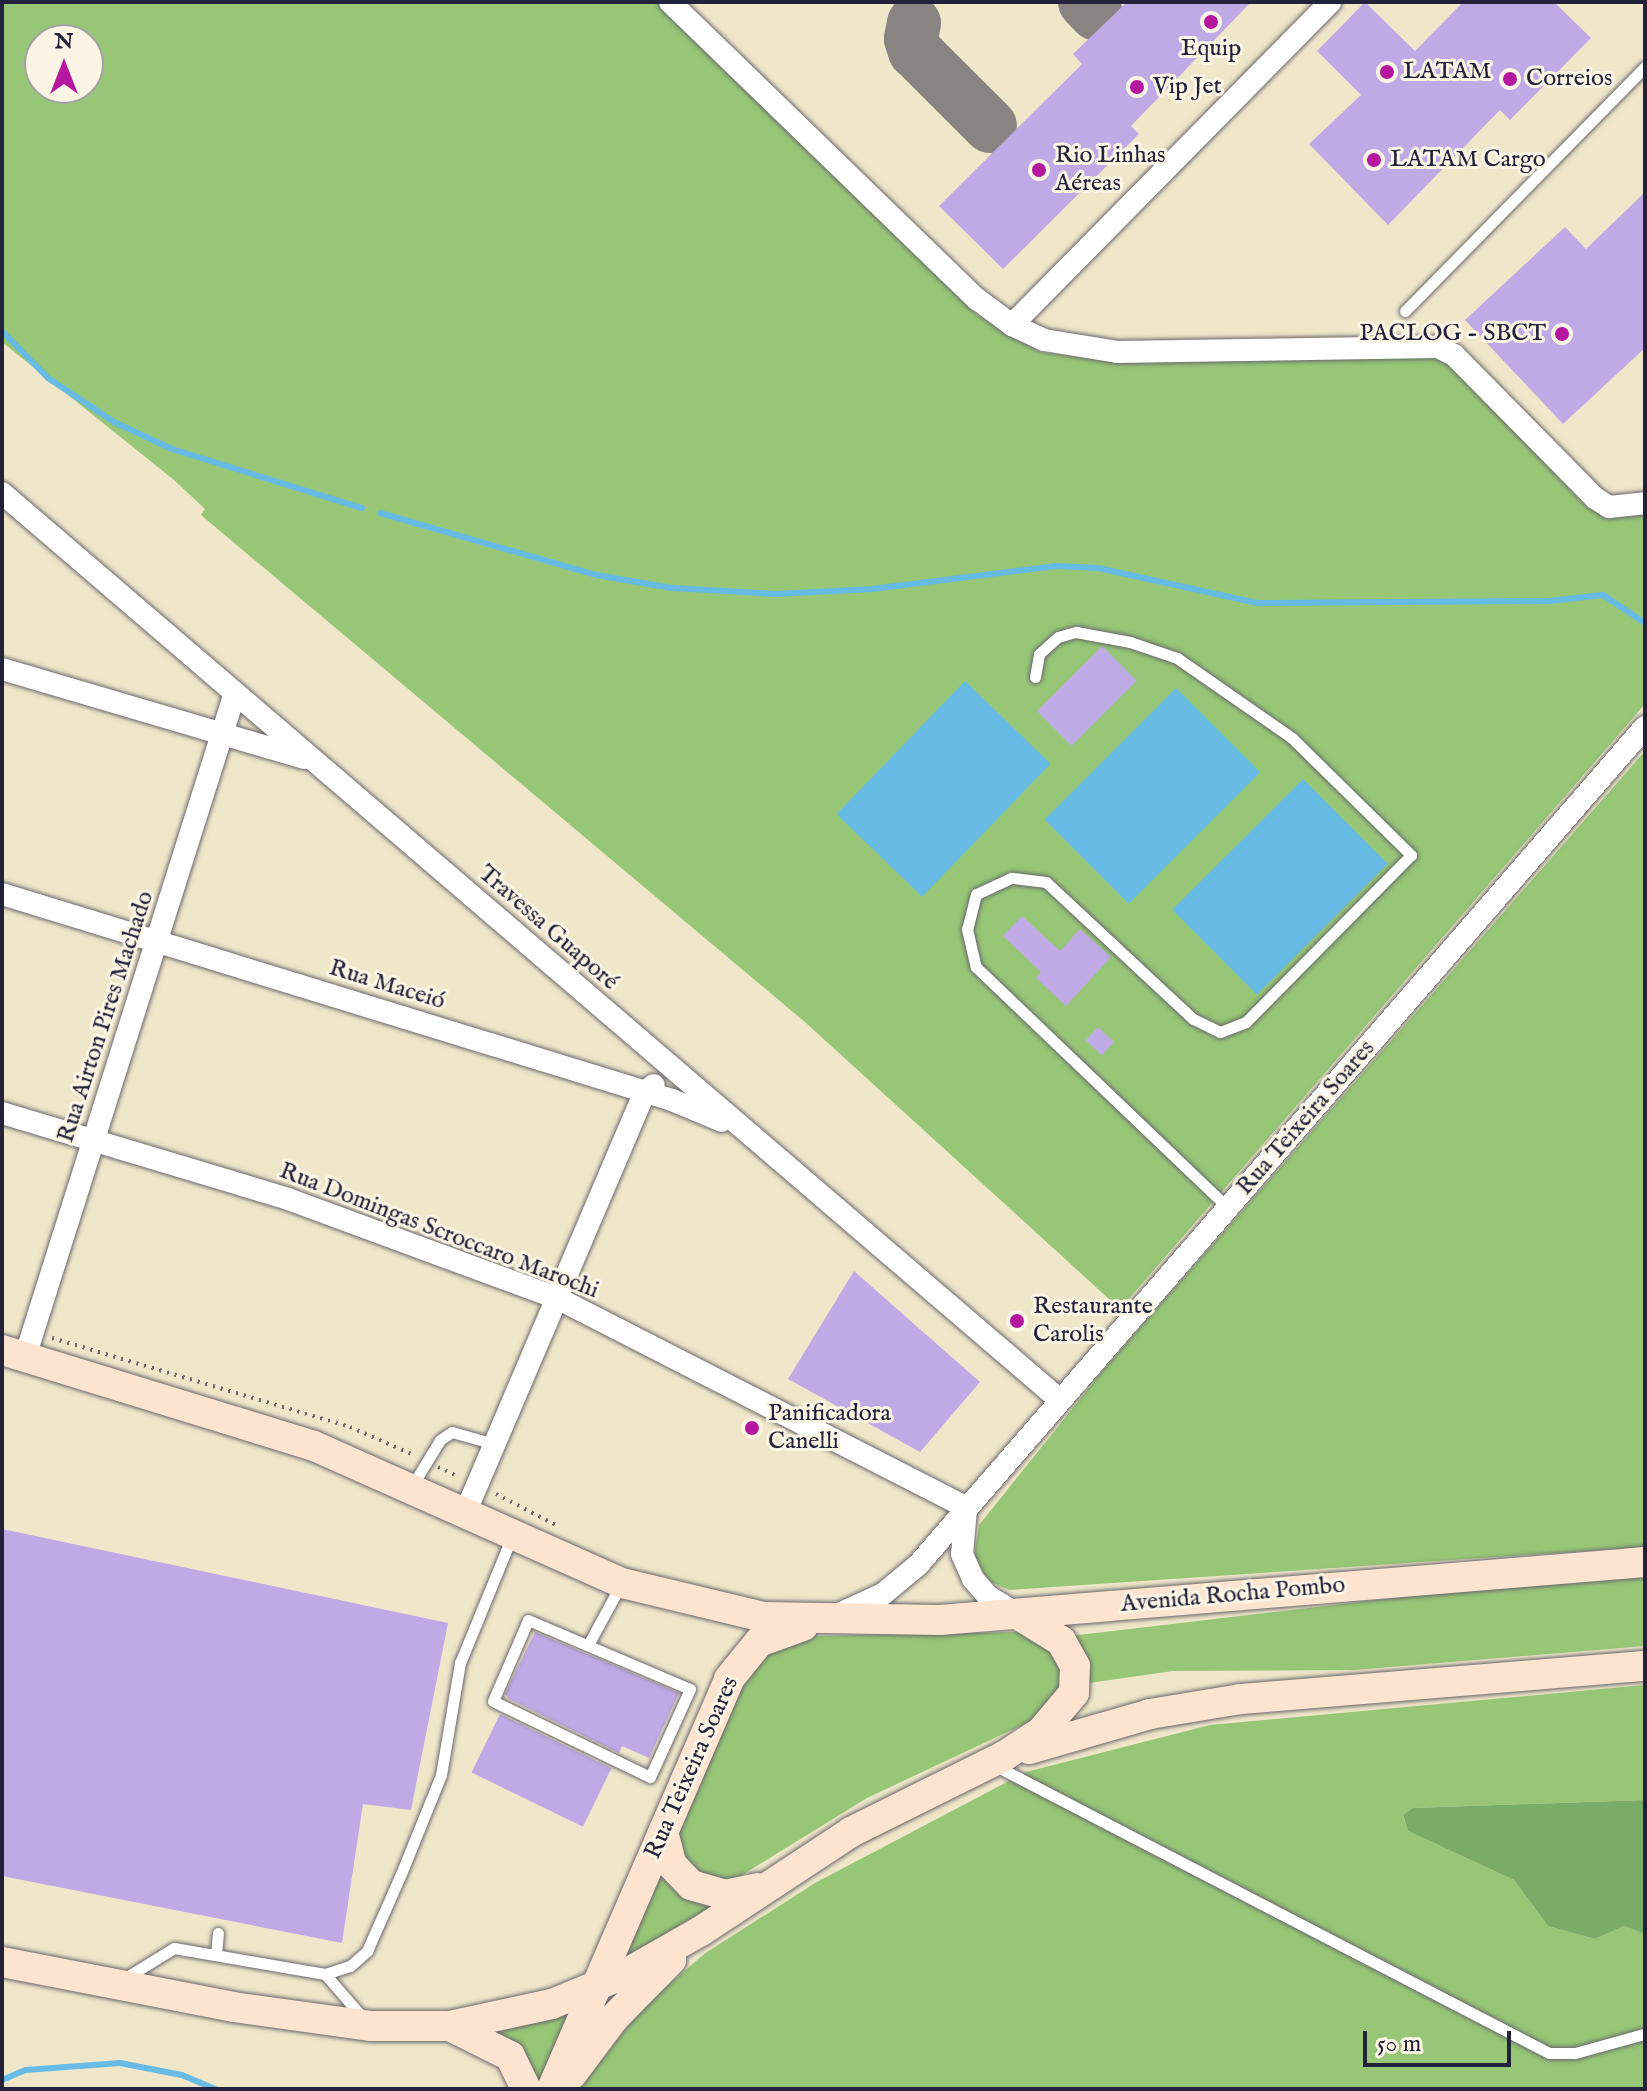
<!DOCTYPE html>
<html>
<head>
<meta charset="utf-8">
<style>
	body { margin:0 }
	#map { position:relative; width:1647px; height:2091px; overflow:hidden; background:#f0e7ca; font-family:"IM FELL English",serif }
	div>[style] { position:absolute }
	[style*='--x'] { left:calc(var(--x)*1px); top:calc(var(--y)*1px); width:calc(var(--w)*1px); rotate:calc(var(--a)*1deg) }
	.green>* { inset:0; background:#97c776 }
	.forest>* { inset:0; background:#79ac67 }
	.water>* { inset:0; background:#68bbe4; transform-origin:0 0 }
	.stream>* { height:6px; margin:-3px; padding:0 3px; transform-origin:3px; border-radius:3px; background:#68bbe4 }
	.taxiway>* { height:54px; margin:-27px; padding:0 27px; transform-origin:27px; border-radius:27px; background:#898482 }
	.building>* { inset:0; background:#c0aae6; transform-origin:0 0 }
	.path>* { height:4px; margin-top:-2px; transform-origin:0; background:repeating-linear-gradient(90deg,#6a676d 0 2px,transparent 0 8px) }
	.roads { filter:drop-shadow(0 0 2px #6a676d) drop-shadow(0 0 2px #6a676d) }
	.lane>* { height:11px; margin:-5.5px; padding:0 5.5px; transform-origin:5.5px; border-radius:5.5px; background:#fff }
	.street>* { height:22px; margin:-11px; padding:0 11px; transform-origin:11px; border-radius:11px; background:#fff }
	.secondary>* { height:30px; margin:-15px; padding:0 15px; transform-origin:15px; border-radius:15px; background:#fde4d1 }
	.dots>* { width:22px; height:22px; translate:-50% -50%; box-sizing:border-box; border:4px solid #fcf5e5; border-radius:50% }
	span { translate:-50% -50%; white-space:nowrap; text-align:center; line-height:1.15; -webkit-text-stroke:6px #fcf5e5; paint-order:stroke }
	.poi-label { font-size:24px; color:#22223b }
	.left { translate:0 -50%; text-align:left }
	.right { translate:-100% -50%; text-align:right }
	.street-label { font-size:24px; color:#22223b }
	.frame { position:absolute; inset:0; border:4px solid #22223b; pointer-events:none }
	.north { position:absolute; left:24px; top:24px; width:80px; height:80px; box-sizing:border-box; background:#fcf5e5; border:2px solid #a5a1a1; border-radius:50%; rotate:0deg; font-size:22px; font-weight:700; line-height:32px; text-align:center; color:#22223b }
	.north::after { content:''; display:block; margin:auto; width:28px; height:36px; background:#b5179e; clip-path:polygon(50% 0,100% 100%,50% 72%,0 100%) }
	.scale { position:absolute; left:1363px; top:2031px; width:148px; height:36px; box-sizing:border-box; border:4px solid #22223b; border-top:0; padding-left:10px; font-size:24px; line-height:28px; white-space:nowrap; color:#22223b; -webkit-text-stroke:6px #fcf5e5; paint-order:stroke }
</style>
</head>
<body>
<div id="map">
	<div class="green">
		<div style="clip-path:polygon(evenodd,2px 2px,660px 2px,977px 315px,1040px 352px,1109px 361px,1434px 356px,1447px 362px,1587px 507px,1604px 515px,1645px 510px,1645px 704px,1120px 1309px,806px 1023px,201px 515px,205px 509px,174px 480px,2px 342px,2px 2px,40px 40px,88px 40px,88px 88px,40px 88px,40px 40px)"></div>
		<div style="clip-path:polygon(1645px 751px,1645px 1547px,1009px 1590px,989px 1581px,974px 1558px,979px 1525px,1109px 1363px)"></div>
		<div style="clip-path:polygon(1645px 1576px,1645px 1646px,1354px 1670px,1173px 1671px,1082px 1684px,1070px 1636px,1435px 1593px)"></div>
		<div style="clip-path:polygon(1024px 1632px,1059px 1654px,1065px 1681px,1033px 1720px,867px 1798px,734px 1880px,718px 1883px,697px 1875px,686px 1864px,678px 1834px,742px 1665px,809px 1636px)"></div>
		<div style="clip-path:polygon(1645px 1685px,1645px 1800px,1413px 1808px,1403px 1816px,1408px 1831px,1514px 1880px,1548px 1926px,1595px 1939px,1624px 1926px,1645px 1934px,1645px 2089px,579px 2089px,643px 2007px,704px 1954px,815px 1883px,1026px 1772px,1210px 1725px)"></div>
		<div style="clip-path:polygon(655px 1871px,682px 1898px,710px 1907px,625px 1958px)"></div>
		<div style="clip-path:polygon(571px 2012px,537px 2086px,499px 2032px)"></div>
	</div>
	<div class="forest">
		<div style="clip-path:polygon(1645px 1800px,1645px 1934px,1624px 1926px,1595px 1939px,1548px 1926px,1514px 1880px,1408px 1831px,1403px 1815px,1413px 1808px)"></div>
	</div>
	<div class="water">
		<div style="left:965px;top:681px;width:119px;height:185px;rotate:44deg"></div>
		<div style="left:1176px;top:688px;width:119px;height:186px;rotate:45deg"></div>
		<div style="left:1303px;top:779px;width:120px;height:185px;rotate:45deg"></div>
	</div>
	<div class="stream">
		<div style="--x:2;--y:331;--w:66;--a:45.6"></div>
		<div style="--x:48;--y:378;--w:79;--a:33.7"></div>
		<div style="--x:114;--y:422;--w:64;--a:25"></div>
		<div style="--x:172;--y:449;--w:199;--a:17.3"></div>
		<div style="--x:380;--y:513;--w:225;--a:16"></div>
		<div style="--x:596;--y:575;--w:77;--a:9.7"></div>
		<div style="--x:672;--y:588;--w:103;--a:3.3"></div>
		<div style="--x:775;--y:594;--w:97;--a:-3"></div>
		<div style="--x:872;--y:589;--w:186;--a:-7.1"></div>
		<div style="--x:1057;--y:566;--w:41;--a:2.8"></div>
		<div style="--x:1098;--y:568;--w:163;--a:12.4"></div>
		<div style="--x:1257;--y:603;--w:292;--a:-0.4"></div>
		<div style="--x:1549;--y:601;--w:54;--a:-6.3"></div>
		<div style="--x:1603;--y:595;--w:50;--a:33.7"></div>
		<div style="--x:2;--y:2080;--w:26;--a:-23"></div>
		<div style="--x:26;--y:2070;--w:94;--a:-4.3"></div>
		<div style="--x:120;--y:2063;--w:63;--a:11"></div>
		<div style="--x:182;--y:2075;--w:36;--a:23"></div>
	</div>
	<div class="taxiway">
		<div style="--x:1085;--y:2;--w:16;--a:47"></div>
		<div style="--x:914;--y:23;--w:16;--a:101"></div>
		<div style="--x:911;--y:39;--w:13;--a:72"></div>
		<div style="--x:915;--y:51;--w:106;--a:45"></div>
	</div>
	<div class="building">
		<div style="clip-path:polygon(1127px 2px,1251px 2px,1131px 126px,1139px 134px,1003px 269px,939px 206px,1082px 64px,1073px 54px)"></div>
		<div style="clip-path:polygon(1365px 2px,1415px 51px,1463px 2px,1554px 2px,1591px 38px,1510px 120px,1500px 110px,1388px 225px,1309px 144px,1361px 95px,1317px 51px)"></div>
		<div style="clip-path:polygon(1645px 192px,1645px 348px,1563px 424px,1465px 320px,1565px 227px,1586px 249px)"></div>
		<div style="left:1102px;top:646px;width:49px;height:92px;rotate:45deg"></div>
		<div style="clip-path:polygon(1022px 916px,1060px 951px,1080px 929px,1111px 957px,1066px 1006px,1036px 978px,1041px 972px,1003px 936px)"></div>
		<div style="left:1098px;top:1027px;width:22px;height:18px;rotate:43deg"></div>
		<div style="clip-path:polygon(854px 1271px,980px 1382px,920px 1452px,788px 1379px)"></div>
		<div style="clip-path:polygon(2px 1529px,448px 1623px,411px 1810px,363px 1804px,342px 1943px,2px 1876px)"></div>
		<div style="clip-path:polygon(535px 1632px,679px 1693px,649px 1758px,622px 1746px,619px 1753px,509px 1699px,505px 1694px)"></div>
		<div style="left:500px;top:1714px;width:124px;height:65px;rotate:26deg"></div>
	</div>
	<div class="path">
		<div style="--x:52;--y:1338;--w:311;--a:16.6"></div>
		<div style="--x:350;--y:1427;--w:72;--a:23.7"></div>
		<div style="--x:438;--y:1467;--w:23;--a:25"></div>
		<div style="--x:496;--y:1494;--w:68;--a:27.3"></div>
	</div>
	<div class="roads">
		<div class="lane">
			<div style="--x:1405;--y:311;--w:342;--a:-45.5"></div>
			<div style="--x:1035;--y:677;--w:23;--a:-80"></div>
			<div style="--x:1039;--y:654;--w:25;--a:-42"></div>
			<div style="--x:1058;--y:637;--w:19;--a:-16"></div>
			<div style="--x:1076;--y:632;--w:55;--a:10.5"></div>
			<div style="--x:1130;--y:642;--w:50;--a:18.8"></div>
			<div style="--x:1177;--y:658;--w:140;--a:34.8"></div>
			<div style="--x:1292;--y:738;--w:167;--a:44.5"></div>
			<div style="--x:1411;--y:855;--w:235;--a:134.7"></div>
			<div style="--x:1246;--y:1022;--w:28;--a:159"></div>
			<div style="--x:1220;--y:1032;--w:30;--a:-154"></div>
			<div style="--x:1193;--y:1019;--w:201;--a:-137"></div>
			<div style="--x:1046;--y:882;--w:35;--a:-173"></div>
			<div style="--x:1011;--y:878;--w:38;--a:155"></div>
			<div style="--x:976;--y:894;--w:36;--a:104"></div>
			<div style="--x:967;--y:929;--w:39;--a:77"></div>
			<div style="--x:976;--y:967;--w:349;--a:43.7"></div>
			<div style="--x:412;--y:1486;--w:54;--a:-58.7"></div>
			<div style="--x:440;--y:1440;--w:14;--a:-34"></div>
			<div style="--x:452;--y:1432;--w:44;--a:15.9"></div>
			<div style="--x:528;--y:1620;--w:176;--a:23.1"></div>
			<div style="--x:690;--y:1689;--w:97;--a:114.4"></div>
			<div style="--x:650;--y:1777;--w:174;--a:-154.2"></div>
			<div style="--x:493;--y:1701;--w:88;--a:-66.6"></div>
			<div style="--x:588;--y:1645;--w:67;--a:-61.5"></div>
			<div style="--x:994;--y:1765;--w:625;--a:27.43"></div>
			<div style="--x:1549;--y:2053;--w:26;--a:0"></div>
			<div style="--x:1575;--y:2053;--w:72;--a:-15.4"></div>
			<div style="--x:216;--y:1955;--w:22;--a:-85"></div>
			<div style="--x:325;--y:1974;--w:26;--a:-18"></div>
			<div style="--x:350;--y:1966;--w:23;--a:-41"></div>
			<div style="--x:367;--y:1951;--w:84;--a:-66.2"></div>
			<div style="--x:401;--y:1874;--w:107;--a:-68"></div>
			<div style="--x:441;--y:1775;--w:114;--a:-80.4"></div>
			<div style="--x:460;--y:1663;--w:137;--a:-67.7"></div>
			<div style="--x:122;--y:1980;--w:61;--a:-31.6"></div>
			<div style="--x:174;--y:1948;--w:153;--a:9.8"></div>
			<div style="--x:325;--y:1974;--w:58;--a:49.2"></div>
		</div>
		<div class="street">
			<div style="--x:670;--y:2;--w:427;--a:44.1"></div>
			<div style="--x:977;--y:299;--w:44;--a:36.6"></div>
			<div style="--x:1012;--y:325;--w:35;--a:25"></div>
			<div style="--x:1044;--y:340;--w:74;--a:9.3"></div>
			<div style="--x:1117;--y:352;--w:321;--a:-0.9"></div>
			<div style="--x:1438;--y:347;--w:18;--a:27"></div>
			<div style="--x:1454;--y:355;--w:201;--a:45.4"></div>
			<div style="--x:1595;--y:498;--w:17;--a:33"></div>
			<div style="--x:1609;--y:507;--w:36;--a:-6"></div>
			<div style="--x:1012;--y:325;--w:453;--a:-45.4"></div>
			<div style="--x:2;--y:493;--w:1394;--a:40.61"></div>
			<div style="--x:2;--y:669;--w:315;--a:16.4"></div>
			<div style="--x:2;--y:894;--w:701;--a:17.09"></div>
			<div style="--x:672;--y:1100;--w:54;--a:22.8"></div>
			<div style="--x:2;--y:1113;--w:299;--a:16.7"></div>
			<div style="--x:288;--y:1199;--w:287;--a:20.2"></div>
			<div style="--x:557;--y:1298;--w:461;--a:27.1"></div>
			<div style="--x:25;--y:1357;--w:696;--a:-72.45"></div>
			<div style="--x:966;--y:1509;--w:45;--a:95.1"></div>
			<div style="--x:962;--y:1554;--w:27;--a:66"></div>
			<div style="--x:973;--y:1579;--w:23;--a:49"></div>
			<div style="--x:988;--y:1596;--w:34;--a:32"></div>
			<div style="--x:466;--y:1511;--w:456;--a:-66.9"></div>
			<div style="--x:645;--y:1092;--w:11;--a:-38"></div>
			<div style="--x:837;--y:1615;--w:51;--a:-24.5"></div>
			<div style="--x:883;--y:1594;--w:45;--a:-39.6"></div>
			<div style="--x:918;--y:1565;--w:1109;--a:-49.06"></div>
		</div>
		<div class="secondary">
			<div style="--x:2;--y:1350;--w:326;--a:17.1"></div>
			<div style="--x:314;--y:1446;--w:337;--a:24"></div>
			<div style="--x:622;--y:1583;--w:146;--a:13.5"></div>
			<div style="--x:764;--y:1617;--w:176;--a:1"></div>
			<div style="--x:940;--y:1620;--w:707;--a:-4.7"></div>
			<div style="--x:1029;--y:1749;--w:126;--a:-16.1"></div>
			<div style="--x:1150;--y:1714;--w:92;--a:-9.4"></div>
			<div style="--x:1241;--y:1699;--w:405;--a:-4.7"></div>
			<div style="--x:663;--y:1832;--w:34;--a:75"></div>
			<div style="--x:672;--y:1865;--w:28;--a:46"></div>
			<div style="--x:691;--y:1885;--w:35;--a:16"></div>
			<div style="--x:725;--y:1895;--w:33;--a:-12"></div>
			<div style="--x:2;--y:1962;--w:235;--a:11"></div>
			<div style="--x:233;--y:2007;--w:138;--a:7.9"></div>
			<div style="--x:370;--y:2026;--w:80;--a:0"></div>
			<div style="--x:450;--y:2026;--w:104;--a:-12.2"></div>
			<div style="--x:552;--y:2004;--w:81;--a:-22.5"></div>
			<div style="--x:627;--y:1973;--w:85;--a:-29.6"></div>
			<div style="--x:701;--y:1931;--w:180;--a:-33.4"></div>
			<div style="--x:851;--y:1832;--w:171;--a:-26.4"></div>
			<div style="--x:1004;--y:1756;--w:44;--a:-33"></div>
			<div style="--x:1041;--y:1732;--w:51;--a:-49.8"></div>
			<div style="--x:1074;--y:1693;--w:27;--a:-88"></div>
			<div style="--x:1075;--y:1666;--w:29;--a:-119"></div>
			<div style="--x:1061;--y:1641;--w:52;--a:-148.5"></div>
			<div style="--x:452;--y:2027;--w:65;--a:26.6"></div>
			<div style="--x:510;--y:2056;--w:37;--a:64"></div>
			<div style="--x:572;--y:2074;--w:69;--a:-53.3"></div>
			<div style="--x:613;--y:2019;--w:83;--a:-45.5"></div>
			<div style="--x:552;--y:2089;--w:447;--a:-66.6"></div>
			<div style="--x:729;--y:1679;--w:48;--a:-51"></div>
			<div style="--x:759;--y:1642;--w:47;--a:-20"></div>
		</div>
	</div>
	<div class="dots">
		<div style="left:1211px;top:22px;background:#b5179e"></div>
		<div style="left:1387px;top:72px;background:#b5179e"></div>
		<div style="left:1510px;top:79px;background:#b5179e"></div>
		<div style="left:1137px;top:87px;background:#b5179e"></div>
		<div style="left:1374px;top:160px;background:#b5179e"></div>
		<div style="left:1039px;top:170px;background:#b5179e"></div>
		<div style="left:1562px;top:334px;background:#b5179e"></div>
		<div style="left:1017px;top:1321px;background:#b5179e"></div>
		<div style="left:752px;top:1428px;background:#b5179e"></div>
	</div>
	<div class="poi-label">
		<span style="left:1211px;top:49px">Equip</span>
		<span class="left" style="left:1403px;top:72px">LATAM</span>
		<span class="left" style="left:1526px;top:79px">Correios</span>
		<span class="left" style="left:1153px;top:87px">Vip Jet</span>
		<span class="left" style="left:1055px;top:170px">Rio Linhas<br>Aéreas</span>
		<span class="left" style="left:1390px;top:160px">LATAM Cargo</span>
		<span class="right" style="left:1546px;top:334px">PACLOG - SBCT</span>
		<span class="left" style="left:1033px;top:1321px">Restaurante<br>Carolis</span>
		<span class="left" style="left:768px;top:1428px">Panificadora<br>Canelli</span>
	</div>
	<div class="street-label">
		<span style="left:548px;top:928px;rotate:41deg">Travessa Guaporé</span>
		<span style="left:387px;top:985px;rotate:17deg">Rua Maceió</span>
		<span style="left:106px;top:1017px;rotate:-72deg">Rua Airton Pires Machado</span>
		<span style="left:1306px;top:1118px;rotate:-49deg">Rua Teixeira Soares</span>
		<span style="left:439px;top:1231px;rotate:21deg">Rua Domingas Scroccaro Marochi</span>
		<span style="left:1233px;top:1595px;rotate:-5deg">Avenida Rocha Pombo</span>
		<span style="left:692px;top:1768px;rotate:-66deg">Rua Teixeira Soares</span>
	</div>
	<div class="frame"></div>
	<div class="north">N</div>
	<div class="scale">50 m</div>
</div>
</body>
</html>
